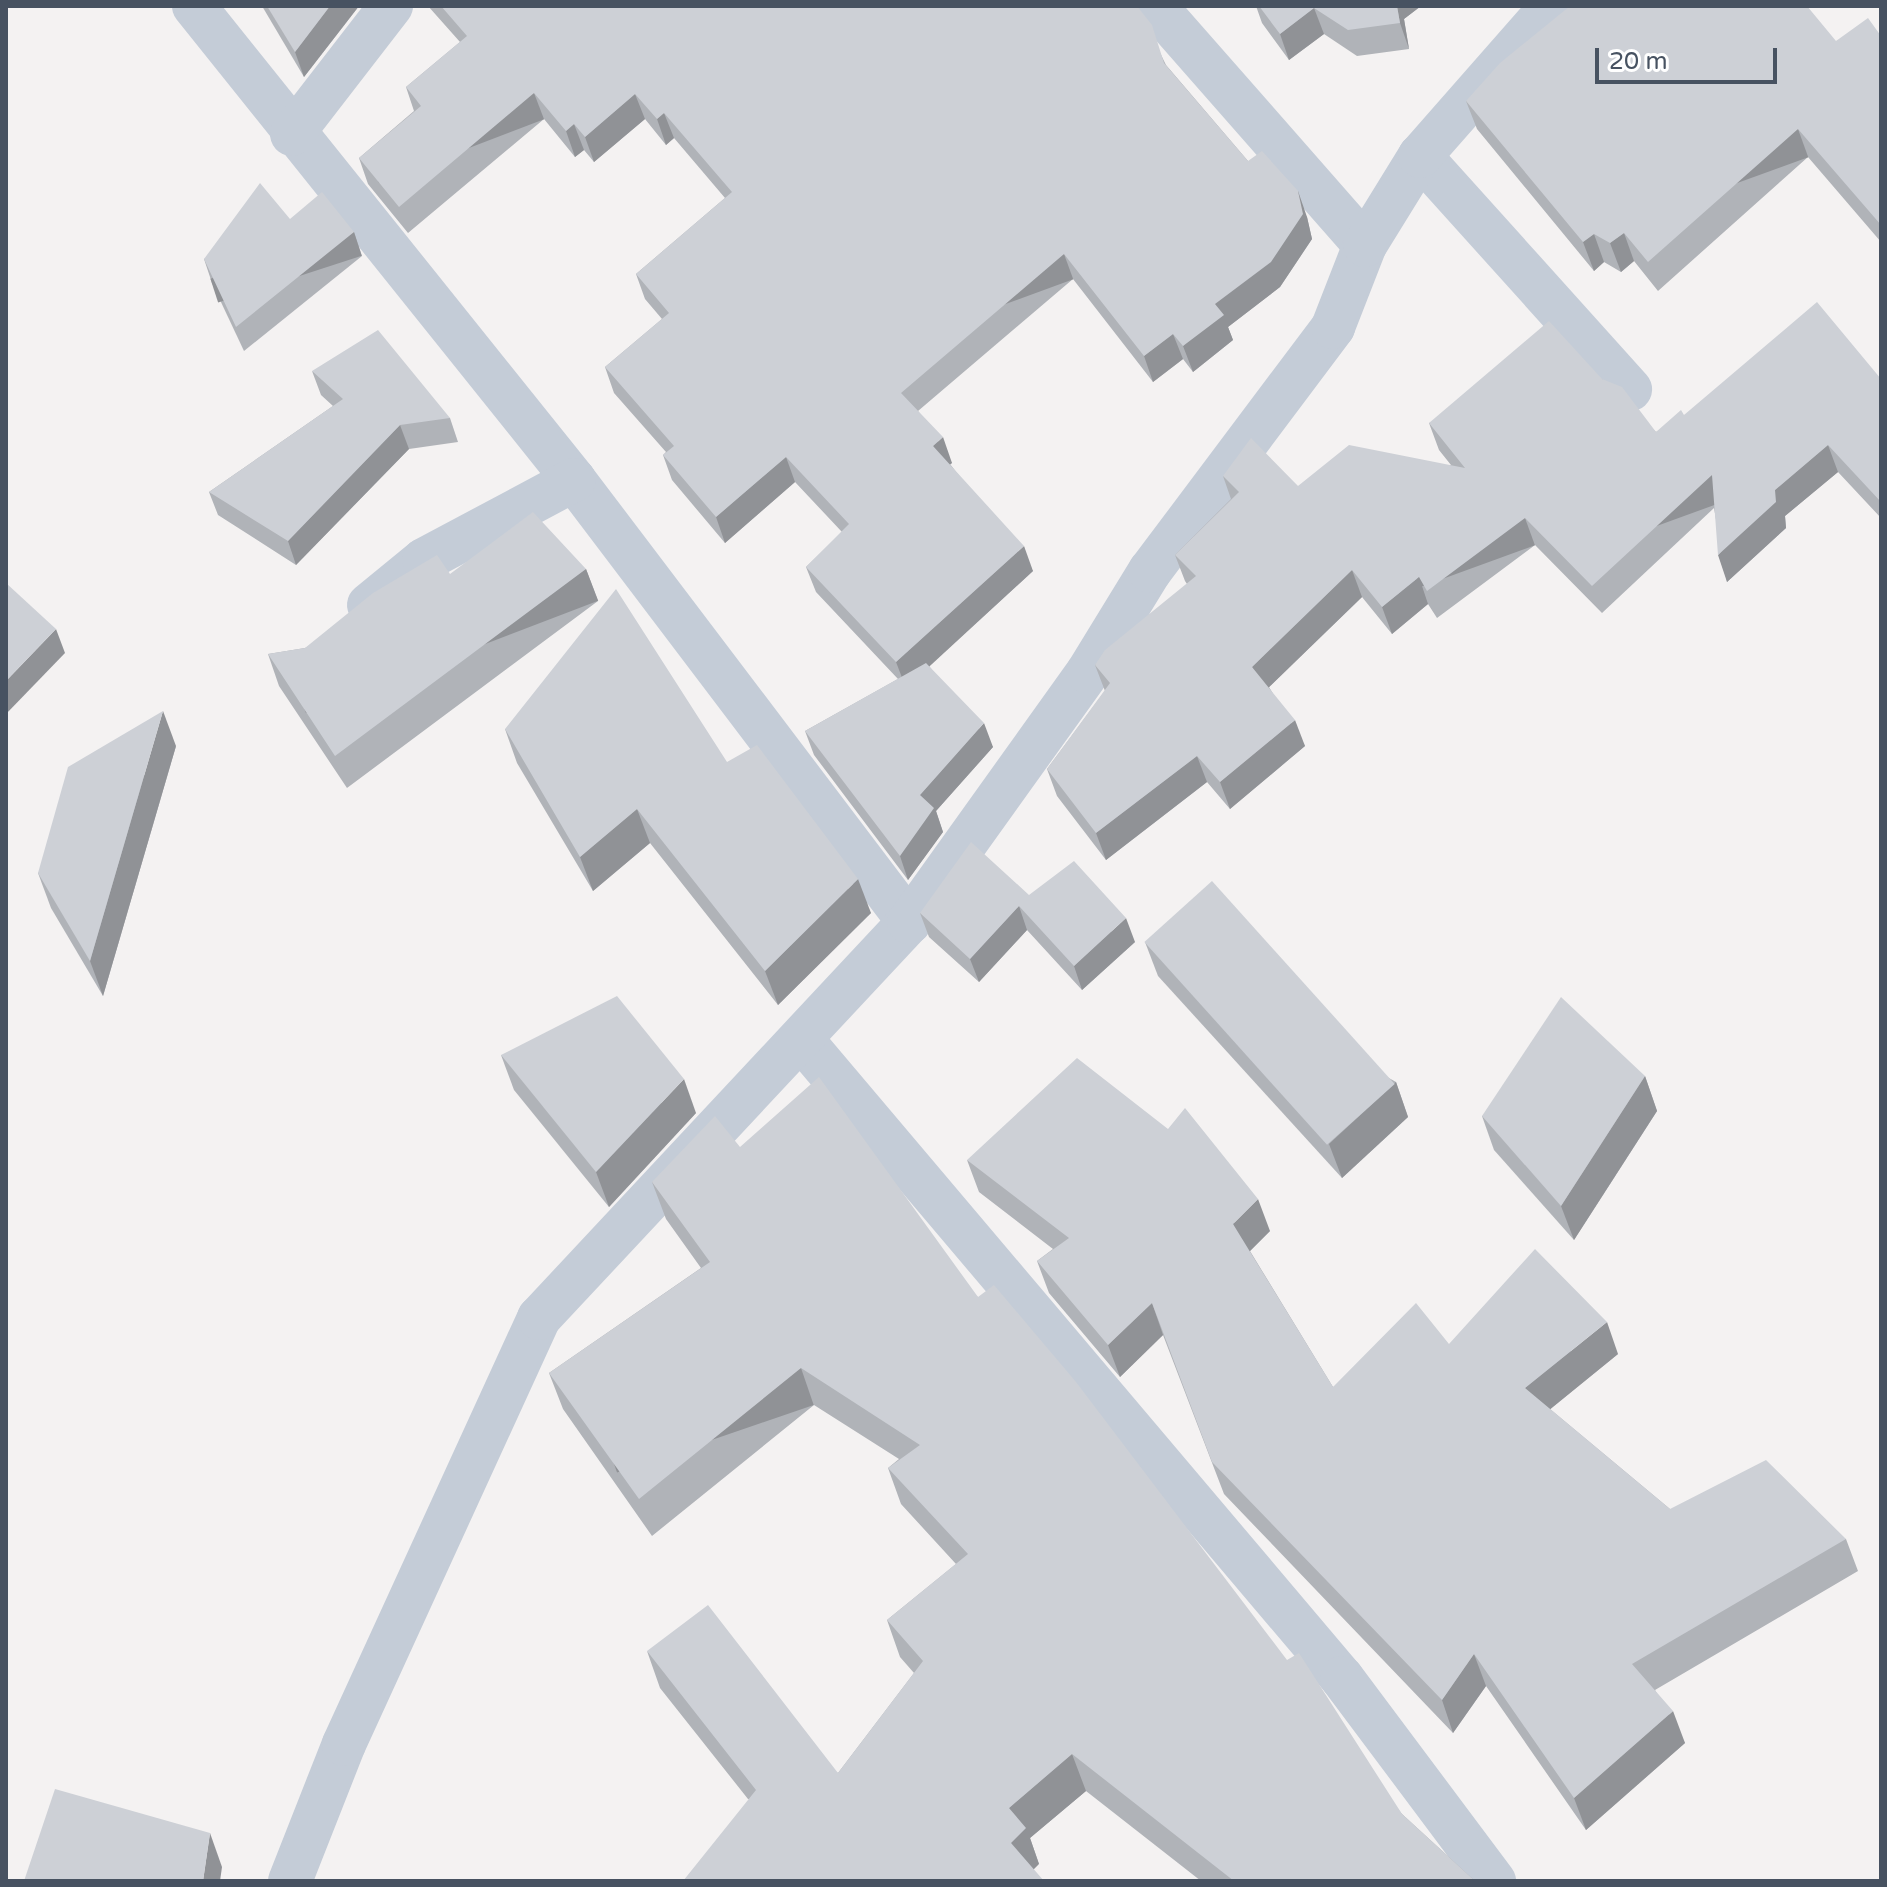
<!DOCTYPE html>
<html>
<head>
<meta charset="utf-8">
<style>
	body { margin:0 }
	#map { position:relative; width:1887px; height:1887px; overflow:hidden; background:#f4f2f2; font-family:"Varela Round",sans-serif }
	div>[style] { position:absolute }
	[style*='--x'] { left:calc(var(--x)*1px); top:calc(var(--y)*1px); width:calc(var(--w)*1px); rotate:calc(var(--a)*1deg) }
	.minor>* { height:44px; margin:-22px; padding:0 22px; transform-origin:22px; border-radius:22px; background:#c4ccd7 }
	.wall>* { inset:0; background:#b0b3b8 }
	.shaded-wall>* { inset:0; background:#909296; transform-origin:0 0 }
	.building>* { inset:0; background:#cdd0d6; transform-origin:0 0 }
	span { translate:-50% -50%; white-space:nowrap; text-align:center; line-height:1.15; -webkit-text-stroke:7px #fff; paint-order:stroke }
	.frame { position:absolute; inset:0; border:8px solid #475261; pointer-events:none }
	.scale { position:absolute; left:1595px; top:48px; width:182px; height:36px; box-sizing:border-box; border:4px solid #475261; border-top:0; padding-left:10px; font-size:24px; line-height:28px; white-space:nowrap; color:#475261; -webkit-text-stroke:6px #fff; paint-order:stroke }
</style>
</head>
<body>
<div id="map">
	<div class="minor">
		<div style="--x:194;--y:6;--w:608;--a:51.28"></div>
		<div style="--x:574;--y:480;--w:555;--a:52.84"></div>
		<div style="--x:1155;--y:6;--w:318;--a:48.7"></div>
		<div style="--x:292;--y:134;--w:162;--a:-52.3"></div>
		<div style="--x:1420;--y:156;--w:314;--a:48"></div>
		<div style="--x:369;--y:605;--w:71;--a:-39.3"></div>
		<div style="--x:424;--y:560;--w:170;--a:-28.1"></div>
		<div style="--x:802;--y:1040;--w:836;--a:49.76"></div>
		<div style="--x:1342;--y:1678;--w:254;--a:53.2"></div>
		<div style="--x:290;--y:1881;--w:147;--a:-68.5"></div>
		<div style="--x:344;--y:1744;--w:469;--a:-65.4"></div>
		<div style="--x:539;--y:1318;--w:542;--a:-46.94"></div>
		<div style="--x:909;--y:922;--w:307;--a:-54.4"></div>
		<div style="--x:1088;--y:672;--w:119;--a:-58.5"></div>
		<div style="--x:1150;--y:571;--w:305;--a:-53.1"></div>
		<div style="--x:1333;--y:327;--w:88;--a:-68.7"></div>
		<div style="--x:1365;--y:245;--w:105;--a:-58.3"></div>
		<div style="--x:1420;--y:156;--w:200;--a:-48.7"></div>
	</div>
	<div class="wall">
		<div style="clip-path:polygon(262px 6px,359px 6px,304px 77px)"></div>
		<div style="clip-path:polygon(428px 6px,1137px 6px,1166px 65px,1248px 161px,1307px 217px,1312px 239px,1280px 287px,1228px 327px,1233px 340px,1193px 372px,1183px 359px,1153px 382px,1073px 279px,918px 411px,952px 463px,950px 464px,1033px 571px,929px 666px,993px 747px,936px 811px,943px 832px,908px 880px,814px 755px,805px 731px,898px 679px,816px 592px,806px 567px,842px 532px,795px 482px,725px 543px,672px 480px,663px 455px,666px 452px,614px 393px,605px 367px,662px 319px,645px 299px,636px 274px,725px 198px,674px 138px,666px 145px,645px 119px,594px 162px,584px 150px,575px 157px,544px 119px,408px 233px,368px 184px,359px 158px,414px 111px,406px 87px,460px 42px)"></div>
		<div style="clip-path:polygon(1256px 6px,1421px 6px,1404px 19px,1409px 49px,1357px 56px,1324px 34px,1289px 60px,1262px 23px)"></div>
		<div style="clip-path:polygon(1881px 36px,1881px 242px,1808px 157px,1658px 291px,1634px 261px,1621px 272px,1604px 262px,1594px 271px,1477px 129px,1466px 101px,1836px 41px)"></div>
		<div style="clip-path:polygon(290px 219px,354px 232px,362px 256px,244px 351px,212px 283px,204px 259px)"></div>
		<div style="clip-path:polygon(312px 371px,450px 418px,458px 442px,409px 449px,296px 565px,218px 515px,209px 492px,333px 406px,321px 395px)"></div>
		<div style="clip-path:polygon(1602px 379px,1656px 432px,1684px 415px,1881px 379px,1881px 518px,1838px 472px,1785px 516px,1786px 528px,1727px 582px,1714px 508px,1602px 613px,1535px 545px,1437px 618px,1428px 604px,1392px 634px,1362px 597px,1269px 687px,1305px 746px,1230px 809px,1207px 782px,1106px 860px,1057px 796px,1047px 769px,1105px 691px,1095px 665px,1187px 584px,1185px 581px,1175px 555px,1231px 499px,1223px 476px,1298px 486px,1451px 465px,1439px 450px,1429px 423px)"></div>
		<div style="clip-path:polygon(586px 569px,598px 601px,347px 788px,279px 686px,268px 654px,305px 648px,450px 574px)"></div>
		<div style="clip-path:polygon(505px 729px,727px 762px,871px 913px,778px 1005px,650px 843px,593px 891px,517px 763px)"></div>
		<div style="clip-path:polygon(176px 746px,103px 996px,51px 908px,38px 873px)"></div>
		<div style="clip-path:polygon(1029px 895px,1135px 942px,1082px 990px,1027px 930px,979px 982px,929px 937px,920px 913px)"></div>
		<div style="clip-path:polygon(1145px 942px,1396px 1082px,1408px 1117px,1342px 1178px,1158px 976px)"></div>
		<div style="clip-path:polygon(501px 1055px,696px 1113px,609px 1207px,514px 1090px)"></div>
		<div style="clip-path:polygon(1645px 1076px,1657px 1111px,1574px 1240px,1494px 1150px,1482px 1116px)"></div>
		<div style="clip-path:polygon(740px 1147px,978px 1297px,1402px 1814px,1475px 1881px,1201px 1881px,1086px 1791px,1030px 1838px,1039px 1864px,748px 1799px,660px 1688px,647px 1651px,838px 1773px,914px 1673px,900px 1657px,887px 1620px,956px 1564px,901px 1504px,888px 1468px,899px 1459px,814px 1405px,652px 1536px,563px 1409px,549px 1373px,701px 1268px,666px 1219px,652px 1182px)"></div>
		<div style="clip-path:polygon(967px 1160px,1270px 1231px,1250px 1251px,1333px 1387px,1449px 1344px,1618px 1354px,1550px 1409px,1670px 1509px,1846px 1539px,1858px 1571px,1655px 1690px,1685px 1743px,1586px 1830px,1486px 1686px,1453px 1733px,1224px 1494px,1163px 1335px,1120px 1377px,1049px 1293px,1037px 1261px,1053px 1249px,979px 1192px)"></div>
	</div>
	<div class="shaded-wall">
		<div style="clip-path:polygon(330px 6px,359px 6px,304px 77px,295px 52px)"></div>
		<div style="clip-path:polygon(1397px 6px,1421px 6px,1404px 19px,1409px 49px,1400px 23px)"></div>
		<div style="clip-path:polygon(1314px 8px,1324px 34px,1289px 60px,1280px 34px)"></div>
		<div style="left:534px;top:93px;width:28px;height:177px;rotate:69deg"></div>
		<div style="clip-path:polygon(635px 94px,645px 119px,594px 162px,585px 137px)"></div>
		<div style="clip-path:polygon(664px 113px,674px 138px,666px 145px,657px 119px)"></div>
		<div style="clip-path:polygon(574px 124px,584px 150px,575px 157px,566px 131px)"></div>
		<div style="left:1798px;top:129px;width:30px;height:200px;rotate:70deg"></div>
		<div style="clip-path:polygon(1298px 191px,1307px 217px,1312px 239px,1280px 287px,1228px 327px,1233px 340px,1193px 372px,1183px 346px)"></div>
		<div style="left:354px;top:232px;width:25px;height:151px;rotate:72deg"></div>
		<div style="clip-path:polygon(1624px 233px,1634px 261px,1621px 272px,1610px 243px)"></div>
		<div style="clip-path:polygon(1594px 234px,1604px 262px,1594px 271px,1583px 242px)"></div>
		<div style="left:1064px;top:254px;width:27px;height:214px;rotate:70deg"></div>
		<div style="clip-path:polygon(1173px 334px,1183px 359px,1153px 382px,1144px 356px)"></div>
		<div style="clip-path:polygon(400px 425px,409px 449px,296px 565px,288px 541px)"></div>
		<div style="clip-path:polygon(943px 437px,952px 463px,942px 471px,933px 446px)"></div>
		<div style="clip-path:polygon(1828px 445px,1838px 472px,1785px 516px,1786px 528px,1727px 582px,1718px 555px,1775px 490px)"></div>
		<div style="clip-path:polygon(786px 457px,795px 482px,725px 543px,716px 517px)"></div>
		<div style="left:1712px;top:475px;width:29px;height:163px;rotate:70deg"></div>
		<div style="left:1525px;top:518px;width:29px;height:122px;rotate:70deg"></div>
		<div style="clip-path:polygon(1024px 546px,1033px 571px,906px 688px,896px 662px)"></div>
		<div style="left:586px;top:569px;width:34px;height:313px;rotate:69deg"></div>
		<div style="clip-path:polygon(1352px 570px,1362px 597px,1262px 694px,1252px 667px)"></div>
		<div style="clip-path:polygon(1419px 577px,1428px 604px,1392px 634px,1382px 607px)"></div>
		<div style="clip-path:polygon(56px 629px,65px 653px,6px 714px,6px 681px)"></div>
		<div style="clip-path:polygon(163px 711px,176px 746px,103px 996px,90px 961px)"></div>
		<div style="clip-path:polygon(1295px 720px,1305px 746px,1230px 809px,1220px 782px)"></div>
		<div style="clip-path:polygon(984px 723px,993px 747px,936px 811px,943px 832px,908px 880px,900px 856px,920px 795px)"></div>
		<div style="clip-path:polygon(1197px 756px,1207px 782px,1106px 860px,1096px 833px)"></div>
		<div style="clip-path:polygon(637px 809px,650px 843px,593px 891px,580px 857px)"></div>
		<div style="clip-path:polygon(858px 879px,871px 913px,778px 1005px,765px 971px)"></div>
		<div style="clip-path:polygon(1019px 906px,1027px 930px,979px 982px,970px 959px)"></div>
		<div style="clip-path:polygon(1126px 918px,1135px 942px,1082px 990px,1074px 966px)"></div>
		<div style="clip-path:polygon(1645px 1076px,1657px 1111px,1574px 1240px,1561px 1206px)"></div>
		<div style="clip-path:polygon(684px 1079px,696px 1113px,609px 1207px,596px 1172px)"></div>
		<div style="clip-path:polygon(1396px 1082px,1408px 1117px,1342px 1178px,1329px 1144px)"></div>
		<div style="clip-path:polygon(1258px 1199px,1270px 1231px,1245px 1256px,1233px 1224px)"></div>
		<div style="clip-path:polygon(1152px 1303px,1163px 1335px,1120px 1377px,1108px 1345px)"></div>
		<div style="clip-path:polygon(1607px 1322px,1618px 1354px,1537px 1420px,1525px 1388px)"></div>
		<div style="left:801px;top:1368px;width:39px;height:208px;rotate:71deg"></div>
		<div style="clip-path:polygon(1474px 1654px,1486px 1686px,1453px 1733px,1442px 1700px)"></div>
		<div style="clip-path:polygon(1673px 1711px,1685px 1743px,1586px 1830px,1574px 1798px)"></div>
		<div style="clip-path:polygon(1072px 1754px,1086px 1791px,1030px 1838px,1039px 1864px,1024px 1879px,1011px 1843px,1009px 1808px)"></div>
		<div style="clip-path:polygon(210px 1833px,222px 1867px,220px 1881px,203px 1881px)"></div>
	</div>
	<div class="building">
		<div style="clip-path:polygon(267px 6px,330px 6px,295px 52px)"></div>
		<div style="clip-path:polygon(441px 6px,1137px 6px,1152px 25px,1164px 63px,1248px 161px,1262px 151px,1298px 191px,1303px 214px,1271px 262px,1215px 304px,1224px 315px,1183px 346px,1173px 334px,1144px 356px,1064px 254px,901px 393px,943px 437px,933px 446px,1024px 546px,896px 662px,806px 567px,849px 524px,786px 457px,716px 517px,663px 455px,674px 446px,605px 367px,669px 313px,636px 274px,732px 192px,664px 113px,657px 119px,635px 94px,585px 137px,574px 124px,566px 131px,534px 93px,399px 207px,359px 158px,421px 106px,406px 87px,467px 36px)"></div>
		<div style="clip-path:polygon(1259px 6px,1397px 6px,1400px 23px,1348px 30px,1314px 8px,1280px 34px)"></div>
		<div style="clip-path:polygon(1570px 6px,1807px 6px,1836px 41px,1868px 18px,1881px 36px,1881px 225px,1798px 129px,1648px 262px,1624px 233px,1610px 243px,1594px 234px,1583px 242px,1466px 101px,1500px 63px)"></div>
		<div style="clip-path:polygon(260px 183px,290px 219px,322px 192px,354px 232px,236px 327px,204px 259px)"></div>
		<div style="clip-path:polygon(1817px 302px,1881px 379px,1881px 502px,1828px 445px,1775px 490px,1776px 502px,1718px 555px,1712px 475px,1592px 586px,1525px 518px,1427px 591px,1419px 577px,1382px 607px,1352px 570px,1252px 667px,1295px 720px,1220px 782px,1197px 756px,1096px 833px,1047px 769px,1110px 683px,1095px 665px,1105px 650px,1196px 576px,1175px 555px,1239px 492px,1223px 476px,1251px 438px,1298px 486px,1349px 445px,1465px 468px,1429px 423px,1549px 321px,1602px 379px,1622px 387px,1656px 432px,1681px 410px,1684px 415px)"></div>
		<div style="clip-path:polygon(378px 330px,450px 418px,400px 425px,288px 541px,209px 492px,343px 399px,312px 371px)"></div>
		<div style="clip-path:polygon(533px 512px,586px 569px,335px 756px,268px 654px,305px 648px,373px 593px,437px 555px,450px 574px)"></div>
		<div style="clip-path:polygon(6px 583px,56px 629px,6px 681px)"></div>
		<div style="clip-path:polygon(616px 589px,727px 762px,757px 745px,858px 879px,765px 971px,637px 809px,580px 857px,505px 729px)"></div>
		<div style="clip-path:polygon(926px 663px,984px 723px,920px 795px,934px 808px,900px 856px,805px 731px)"></div>
		<div style="clip-path:polygon(163px 711px,90px 961px,38px 873px,68px 767px)"></div>
		<div style="clip-path:polygon(971px 842px,1029px 895px,1074px 861px,1126px 918px,1074px 966px,1019px 906px,970px 959px,920px 913px)"></div>
		<div style="left:1212px;top:881px;width:273px;height:91px;rotate:48deg"></div>
		<div style="clip-path:polygon(617px 996px,684px 1079px,596px 1172px,501px 1055px)"></div>
		<div style="clip-path:polygon(1561px 997px,1645px 1076px,1561px 1206px,1482px 1116px)"></div>
		<div style="clip-path:polygon(1077px 1058px,1168px 1129px,1185px 1108px,1258px 1199px,1233px 1224px,1333px 1387px,1416px 1303px,1449px 1344px,1535px 1249px,1607px 1322px,1525px 1388px,1670px 1509px,1766px 1460px,1846px 1539px,1632px 1664px,1673px 1711px,1574px 1798px,1474px 1654px,1442px 1700px,1212px 1462px,1152px 1303px,1108px 1345px,1037px 1261px,1069px 1238px,967px 1160px)"></div>
		<div style="clip-path:polygon(819px 1077px,978px 1297px,994px 1285px,1076px 1382px,1287px 1660px,1299px 1653px,1402px 1814px,1475px 1881px,1234px 1881px,1072px 1754px,1009px 1808px,1026px 1828px,1011px 1843px,1044px 1881px,683px 1881px,756px 1790px,647px 1651px,708px 1605px,838px 1773px,923px 1661px,887px 1620px,968px 1554px,888px 1468px,920px 1445px,801px 1368px,639px 1499px,549px 1373px,710px 1262px,652px 1182px,715px 1116px,740px 1147px)"></div>
		<div style="clip-path:polygon(55px 1789px,210px 1833px,203px 1881px,24px 1881px)"></div>
	</div>
	<div class="frame"></div>
	<div class="scale">20 m</div>
</div>
</body>
</html>
